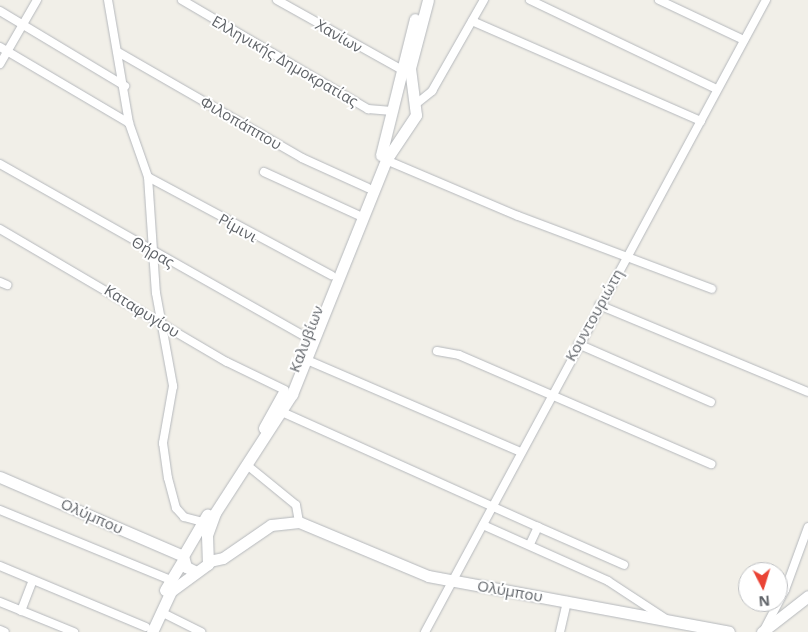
<!DOCTYPE html>
<html>
<head>
<meta charset="utf-8">
<style>
	body { margin:0 }
	#map { position:relative; width:808px; height:632px; overflow:hidden; background:#f1efe8; font-family:"Open Sans",sans-serif }
	div>[style] { position:absolute }
	[style*='--x'] { left:calc(var(--x)*1px); top:calc(var(--y)*1px); width:calc(var(--w)*1px); rotate:calc(var(--a)*1deg) }
	.roads { filter:drop-shadow(0 0 1px #b5b8bc) drop-shadow(0 0 1px #b5b8bc) }
	.street>* { height:8px; margin:-4px; padding:0 4px; transform-origin:4px; border-radius:4px; background:#fff }
	.secondary>* { height:11px; margin:-5.5px; padding:0 5.5px; transform-origin:5.5px; border-radius:5.5px; background:#fff }
	span { translate:-50% -50%; white-space:nowrap; text-align:center; line-height:1.15; -webkit-text-stroke:4px #fff; paint-order:stroke }
	.street-label { font-size:15px; color:#5f6368 }
	.north { position:absolute; left:738px; top:562px; width:50px; height:50px; box-sizing:border-box; background:#fff; border:1px solid #bfc1c3; border-radius:50%; rotate:175deg; font-size:14px; font-weight:700; line-height:20px; text-align:center; color:#5f6368 }
	.north::after { content:''; display:block; margin:auto; width:18px; height:22px; background:#ea4335; clip-path:polygon(50% 0,100% 100%,50% 72%,0 100%) }
</style>
</head>
<body>
<div id="map">
	<div class="roads">
		<div class="street">
			<div style="--x:108;--y:0;--w:125;--a:80.3"></div>
			<div style="--x:129;--y:123;--w:57;--a:70.6"></div>
			<div style="--x:148;--y:177;--w:116;--a:86.1"></div>
			<div style="--x:156;--y:293;--w:95;--a:79.6"></div>
			<div style="--x:173;--y:386;--w:58;--a:100"></div>
			<div style="--x:163;--y:443;--w:35;--a:82"></div>
			<div style="--x:168;--y:478;--w:31;--a:75"></div>
			<div style="--x:176;--y:508;--w:12;--a:48"></div>
			<div style="--x:184;--y:517;--w:20;--a:15"></div>
			<div style="--x:182;--y:0;--w:216;--a:30.4"></div>
			<div style="--x:368;--y:109;--w:24;--a:5"></div>
			<div style="--x:277;--y:0;--w:143;--a:29.2"></div>
			<div style="--x:530;--y:0;--w:207;--a:25.5"></div>
			<div style="--x:659;--y:0;--w:94;--a:25.2"></div>
			<div style="--x:0;--y:11;--w:146;--a:31"></div>
			<div style="--x:472;--y:21;--w:250;--a:23.6"></div>
			<div style="--x:0;--y:47;--w:150;--a:30.5"></div>
			<div style="--x:118;--y:52;--w:212;--a:29.9"></div>
			<div style="--x:302;--y:158;--w:72;--a:24.4"></div>
			<div style="--x:0;--y:64;--w:74;--a:-60"></div>
			<div style="--x:416;--y:104;--w:21;--a:-39"></div>
			<div style="--x:432;--y:91;--w:105;--a:-60.3"></div>
			<div style="--x:386;--y:160;--w:143;--a:23"></div>
			<div style="--x:518;--y:216;--w:207;--a:20.6"></div>
			<div style="--x:0;--y:164;--w:353;--a:29.5"></div>
			<div style="--x:264;--y:172;--w:103;--a:24.6"></div>
			<div style="--x:148;--y:177;--w:208;--a:28.2"></div>
			<div style="--x:0;--y:229;--w:263;--a:30.4"></div>
			<div style="--x:227;--y:362;--w:64;--a:25.8"></div>
			<div style="--x:0;--y:282;--w:8;--a:23"></div>
			<div style="--x:599;--y:305;--w:226;--a:22.6"></div>
			<div style="--x:578;--y:344;--w:145;--a:23.6"></div>
			<div style="--x:437;--y:351;--w:22;--a:10"></div>
			<div style="--x:459;--y:355;--w:275;--a:23.4"></div>
			<div style="--x:307;--y:360;--w:233;--a:23.3"></div>
			<div style="--x:282;--y:412;--w:281;--a:24.2"></div>
			<div style="--x:247;--y:465;--w:63;--a:39.2"></div>
			<div style="--x:296;--y:505;--w:17;--a:80"></div>
			<div style="--x:0;--y:510;--w:185;--a:22.3"></div>
			<div style="--x:483;--y:525;--w:137;--a:24.1"></div>
			<div style="--x:608;--y:581;--w:69;--a:33.2"></div>
			<div style="--x:530;--y:544;--w:19;--a:-65"></div>
			<div style="--x:538;--y:527;--w:94;--a:23.8"></div>
			<div style="--x:0;--y:566;--w:158;--a:22.7"></div>
			<div style="--x:0;--y:602;--w:80;--a:22.1"></div>
			<div style="--x:21;--y:611;--w:33;--a:-69"></div>
			<div style="--x:161;--y:612;--w:45;--a:26.6"></div>
			<div style="--x:765;--y:628;--w:43;--a:-62.2"></div>
			<div style="--x:785;--y:590;--w:67;--a:-69.9"></div>
			<div style="--x:0;--y:630;--w:5;--a:22"></div>
			<div style="--x:425;--y:632;--w:718;--a:-61.65"></div>
			<div style="--x:560;--y:632;--w:32;--a:-77"></div>
		</div>
		<div class="secondary">
			<div style="--x:381;--y:155;--w:140;--a:-76"></div>
			<div style="--x:264;--y:428;--w:39;--a:-61"></div>
			<div style="--x:0;--y:477;--w:199;--a:23.3"></div>
			<div style="--x:209;--y:561;--w:14;--a:-12"></div>
			<div style="--x:223;--y:558;--w:58;--a:-34.5"></div>
			<div style="--x:271;--y:525;--w:28;--a:-6"></div>
			<div style="--x:299;--y:522;--w:140;--a:22.7"></div>
			<div style="--x:428;--y:576;--w:306;--a:10.5"></div>
			<div style="--x:196;--y:572;--w:11;--a:-153"></div>
			<div style="--x:186;--y:567;--w:11;--a:-105"></div>
			<div style="--x:183;--y:556;--w:48;--a:-59.7"></div>
			<div style="--x:165;--y:590;--w:35;--a:-59"></div>
			<div style="--x:152;--y:632;--w:45;--a:-65.1"></div>
			<div style="--x:171;--y:591;--w:46;--a:-36.1"></div>
			<div style="--x:208;--y:564;--w:29;--a:-92"></div>
			<div style="--x:207;--y:535;--w:23;--a:-70"></div>
			<div style="--x:215;--y:513;--w:142;--a:-57.1"></div>
			<div style="--x:292;--y:394;--w:252;--a:-68.1"></div>
			<div style="--x:386;--y:160;--w:54;--a:-56.3"></div>
			<div style="--x:416;--y:115;--w:47;--a:-97.3"></div>
			<div style="--x:410;--y:68;--w:70;--a:-75.2"></div>
			<div style="--x:762;--y:632;--w:58;--a:-38"></div>
		</div>
	</div>
	<div class="street-label">
		<span style="left:339px;top:36px;rotate:30deg">Χανίων</span>
		<span style="left:285px;top:61px;rotate:30deg">Ελληνικής Δημοκρατίας</span>
		<span style="left:241px;top:123px;rotate:30deg">Φιλοπάππου</span>
		<span style="left:238px;top:228px;rotate:29deg">Ρίμινι</span>
		<span style="left:153px;top:252px;rotate:30deg">Θήρας</span>
		<span style="left:142px;top:311px;rotate:32deg">Καταφυγίου</span>
		<span style="left:594px;top:315px;rotate:-61deg">Κουντουριώτη</span>
		<span style="left:306px;top:339px;rotate:-69deg">Καλυβίων</span>
		<span style="left:92px;top:516px;rotate:24deg">Ολύμπου</span>
		<span style="left:510px;top:591px;rotate:10deg">Ολύμπου</span>
	</div>
	<div class="north">N</div>
</div>
</body>
</html>
